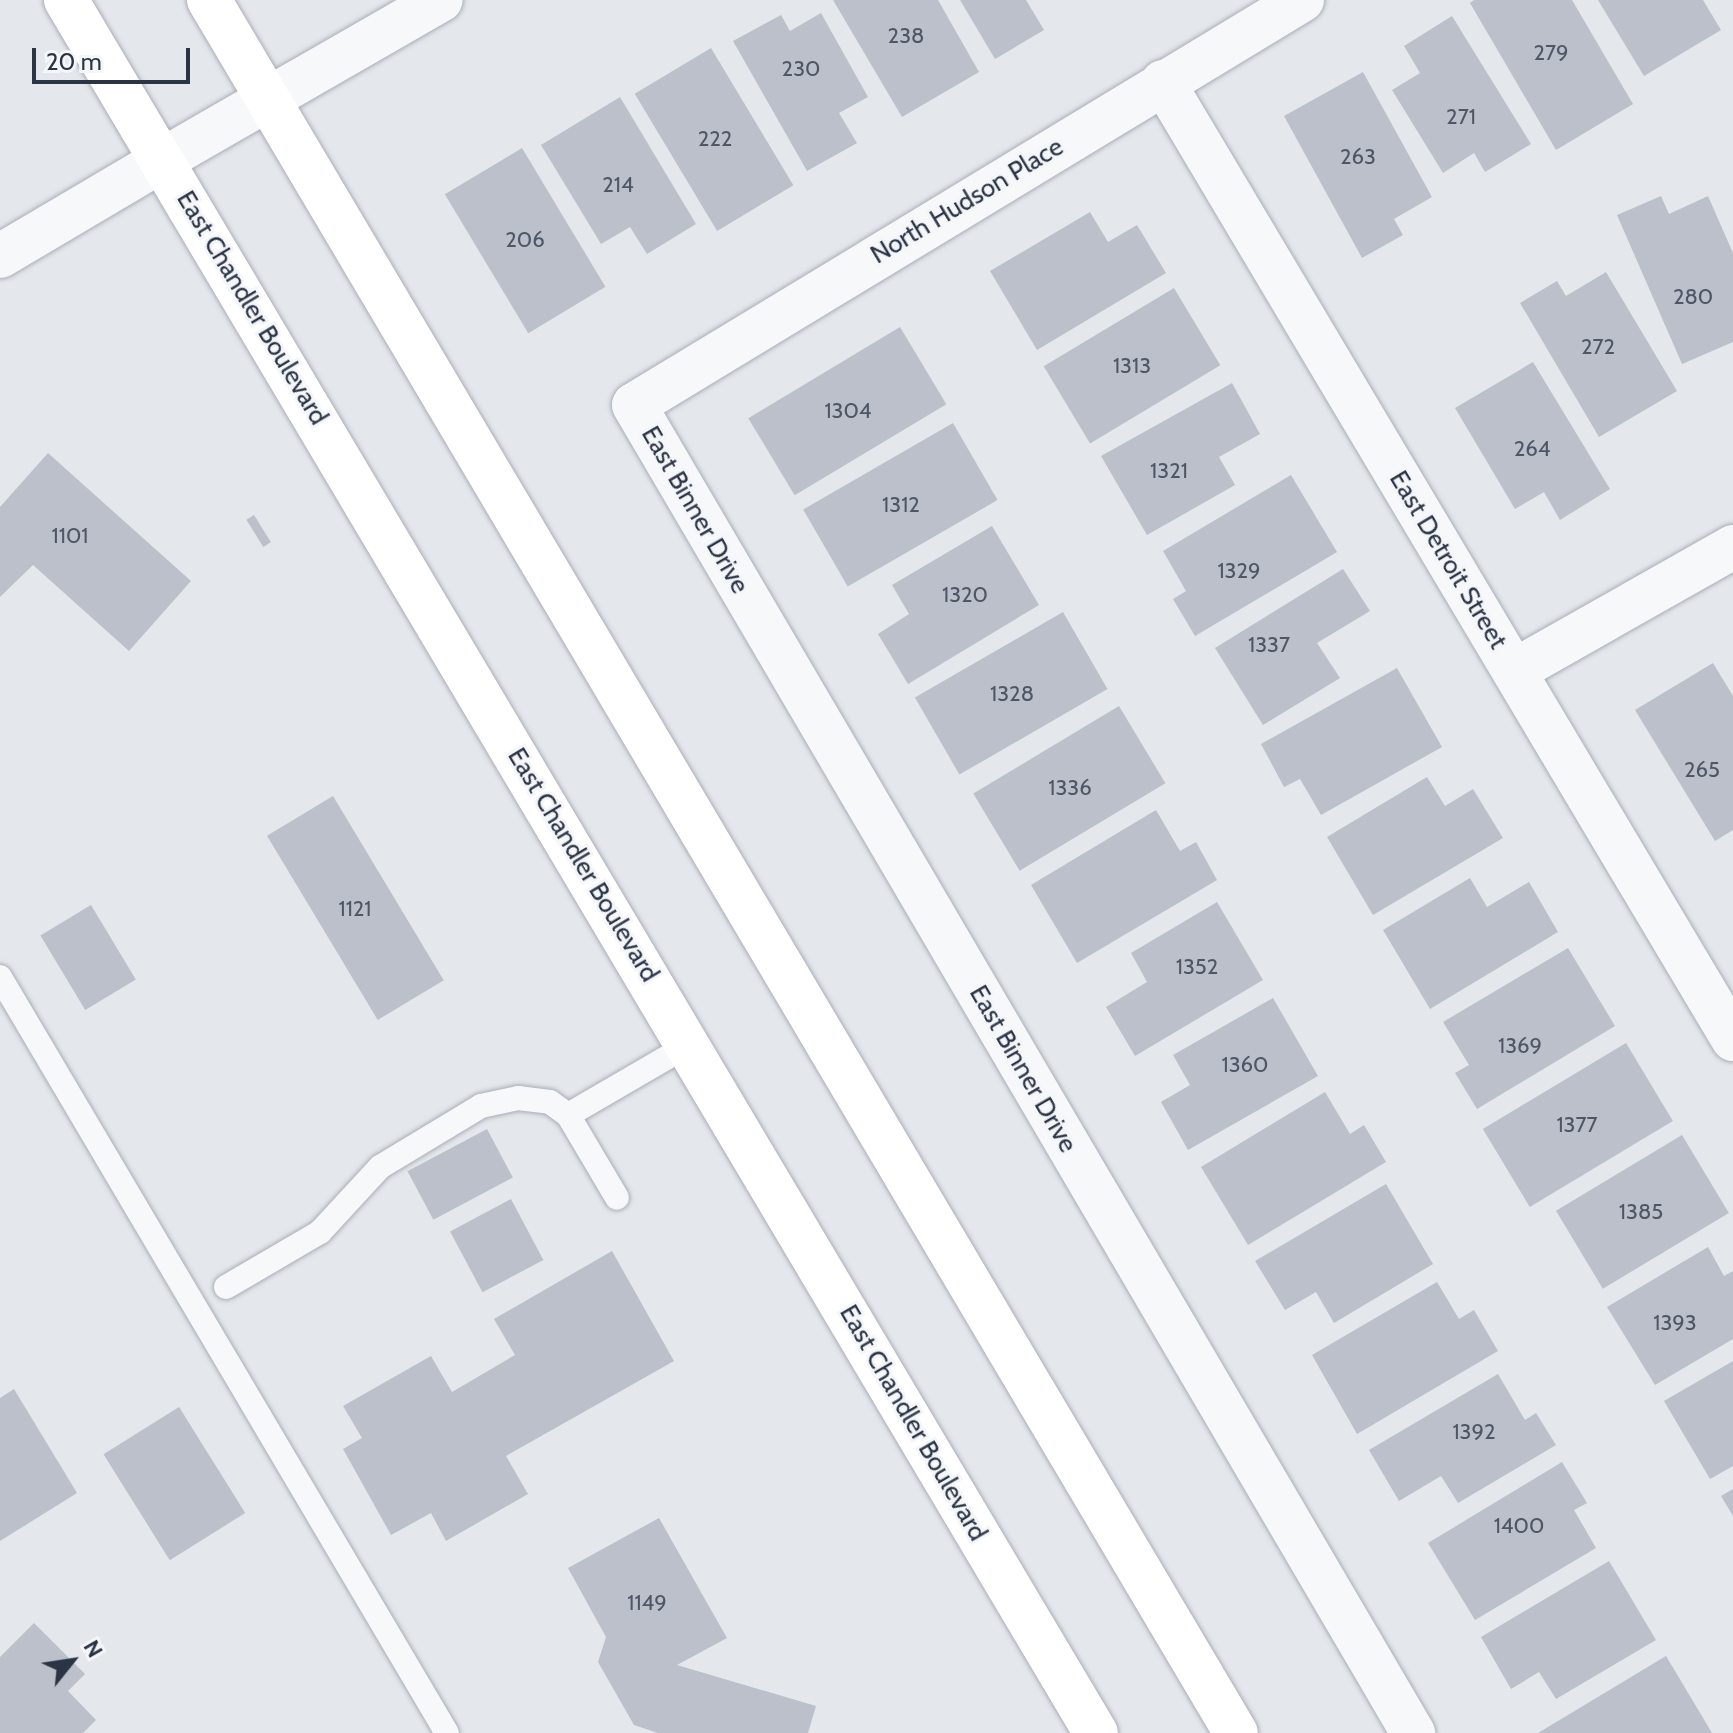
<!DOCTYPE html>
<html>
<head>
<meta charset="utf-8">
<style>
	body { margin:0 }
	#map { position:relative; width:1733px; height:1733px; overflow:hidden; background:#e4e7ec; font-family:Cabin,sans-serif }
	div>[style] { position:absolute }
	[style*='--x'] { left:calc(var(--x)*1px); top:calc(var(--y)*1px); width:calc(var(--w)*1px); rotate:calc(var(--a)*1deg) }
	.building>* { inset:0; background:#bbc0ca; transform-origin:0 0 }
	.roads { filter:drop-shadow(0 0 2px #a9aeb7) drop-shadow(0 0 2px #a9aeb7) }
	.service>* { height:24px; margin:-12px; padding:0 12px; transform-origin:12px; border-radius:12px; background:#f7f8fa }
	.minor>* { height:44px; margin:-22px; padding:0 22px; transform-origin:22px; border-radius:22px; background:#f7f8fa }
	.tertiary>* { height:44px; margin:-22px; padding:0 22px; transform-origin:22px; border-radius:22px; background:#f7f8fa }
	.secondary>* { height:44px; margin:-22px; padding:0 22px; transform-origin:22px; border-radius:22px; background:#fff }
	span { translate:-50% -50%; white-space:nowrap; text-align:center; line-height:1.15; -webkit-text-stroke:6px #f4f6f9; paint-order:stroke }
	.number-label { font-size:22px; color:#4f5766 }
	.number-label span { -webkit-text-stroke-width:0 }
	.street-label { font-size:26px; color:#2b3445 }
	.north { position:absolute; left:32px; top:1621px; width:80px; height:80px; -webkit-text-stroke:6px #f4f6f9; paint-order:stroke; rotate:60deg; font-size:22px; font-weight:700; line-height:32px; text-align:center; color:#2b3445 }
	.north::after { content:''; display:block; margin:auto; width:28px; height:36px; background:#2b3445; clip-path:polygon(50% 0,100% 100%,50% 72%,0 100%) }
	.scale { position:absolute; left:32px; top:48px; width:158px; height:36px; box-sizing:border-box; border:4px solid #2b3445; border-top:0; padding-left:10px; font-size:24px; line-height:28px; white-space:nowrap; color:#2b3445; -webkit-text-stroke:6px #f4f6f9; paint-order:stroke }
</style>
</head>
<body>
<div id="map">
	<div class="building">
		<div style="clip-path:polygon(833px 0,938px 0,979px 72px,902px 117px)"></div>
		<div style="clip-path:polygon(960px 0,1026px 0,1044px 30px,995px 59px)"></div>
		<div style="clip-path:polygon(1474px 0,1572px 0,1633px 104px,1556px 150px,1470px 3px)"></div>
		<div style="clip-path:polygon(1598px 0,1703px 0,1721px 30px,1644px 76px)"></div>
		<div style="clip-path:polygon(821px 13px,868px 97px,839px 113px,857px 143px,807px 171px,733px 41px,781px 15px,790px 31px)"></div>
		<div style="clip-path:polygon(1452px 16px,1531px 144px,1485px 172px,1474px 153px,1443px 173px,1392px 90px,1420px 73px,1404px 46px)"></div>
		<div style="left:711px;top:48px;width:160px;height:89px;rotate:59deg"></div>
		<div style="clip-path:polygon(1363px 72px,1432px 197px,1394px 219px,1403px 235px,1362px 258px,1284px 116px)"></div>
		<div style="clip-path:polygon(620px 97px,696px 224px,647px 254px,630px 227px,601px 244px,541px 145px)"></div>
		<div style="left:522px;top:148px;width:162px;height:90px;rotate:59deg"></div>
		<div style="clip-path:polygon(1661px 196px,1669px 214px,1708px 196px,1733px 253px,1733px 342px,1682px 364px,1617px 215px)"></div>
		<div style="clip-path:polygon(1090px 212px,1108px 242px,1137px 225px,1166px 273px,1037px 350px,990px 271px)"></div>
		<div style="clip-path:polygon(1606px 272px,1677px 391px,1599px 437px,1520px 303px,1557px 281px,1566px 296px)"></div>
		<div style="left:1174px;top:288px;width:90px;height:152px;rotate:59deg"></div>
		<div style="left:900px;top:327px;width:90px;height:177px;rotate:59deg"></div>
		<div style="clip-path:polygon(1533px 362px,1610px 489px,1560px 520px,1544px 492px,1515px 509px,1455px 408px)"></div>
		<div style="clip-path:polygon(1232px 383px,1260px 434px,1219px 457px,1235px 485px,1147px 535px,1101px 456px)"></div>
		<div style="left:953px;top:423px;width:89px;height:173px;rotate:60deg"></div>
		<div style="clip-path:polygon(48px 453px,191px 581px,129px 651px,33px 565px,0 597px,0 507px)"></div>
		<div style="clip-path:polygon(1291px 475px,1337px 552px,1195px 636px,1173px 599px,1186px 591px,1163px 551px)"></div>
		<div style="left:254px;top:515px;width:32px;height:9px;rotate:58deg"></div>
		<div style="clip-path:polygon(992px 526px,1039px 605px,908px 684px,878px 634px,909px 614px,892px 585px)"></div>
		<div style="clip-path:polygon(1343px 569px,1370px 611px,1317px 643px,1340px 678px,1263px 725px,1215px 648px)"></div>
		<div style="left:1063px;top:612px;width:89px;height:171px;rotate:60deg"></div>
		<div style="clip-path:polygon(1713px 663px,1733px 696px,1733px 830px,1715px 841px,1635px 710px)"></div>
		<div style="clip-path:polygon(1397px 668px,1442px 747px,1321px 815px,1300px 779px,1284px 787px,1261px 744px)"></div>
		<div style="left:1119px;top:706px;width:90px;height:170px;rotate:59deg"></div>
		<div style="clip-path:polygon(1427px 777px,1445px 806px,1473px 789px,1503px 838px,1373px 915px,1327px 837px)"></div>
		<div style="left:333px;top:796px;width:215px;height:77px;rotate:59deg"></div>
		<div style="clip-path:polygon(1156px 810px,1180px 851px,1196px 842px,1217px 880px,1077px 963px,1031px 885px)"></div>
		<div style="clip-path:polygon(1470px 878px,1487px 907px,1529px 882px,1558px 932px,1430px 1009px,1383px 930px)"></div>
		<div style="clip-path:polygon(1217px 902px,1263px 980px,1135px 1056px,1106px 1007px,1147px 982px,1131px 953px)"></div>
		<div style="left:91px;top:905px;width:87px;height:59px;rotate:59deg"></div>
		<div style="clip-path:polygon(1568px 948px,1615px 1026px,1477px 1109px,1455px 1073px,1469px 1065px,1443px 1022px)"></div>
		<div style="clip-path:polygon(1273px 998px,1318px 1076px,1188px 1150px,1161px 1102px,1190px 1085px,1173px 1055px)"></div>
		<div style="left:1626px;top:1043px;width:91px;height:167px;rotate:59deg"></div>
		<div style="clip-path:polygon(1325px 1092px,1350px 1134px,1364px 1125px,1386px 1162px,1248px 1245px,1201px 1167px)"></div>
		<div style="left:487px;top:1129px;width:55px;height:90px;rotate:62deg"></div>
		<div style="left:1682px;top:1135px;width:91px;height:147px;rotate:59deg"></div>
		<div style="clip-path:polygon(1386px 1184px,1433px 1264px,1334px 1323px,1316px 1292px,1285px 1310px,1255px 1261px)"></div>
		<div style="left:511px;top:1199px;width:69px;height:69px;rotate:62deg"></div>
		<div style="clip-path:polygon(1708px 1247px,1724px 1276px,1733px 1271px,1733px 1339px,1655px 1385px,1607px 1307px)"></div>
		<div style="clip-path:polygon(612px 1251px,674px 1361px,506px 1456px,528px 1494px,446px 1541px,431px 1513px,391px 1535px,343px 1449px,362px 1438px,343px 1406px,431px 1356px,452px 1392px,515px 1355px,494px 1319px)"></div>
		<div style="clip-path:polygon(1437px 1282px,1459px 1319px,1474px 1310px,1498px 1351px,1357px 1434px,1312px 1355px)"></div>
		<div style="clip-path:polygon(1733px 1361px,1733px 1466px,1710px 1479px,1664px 1401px)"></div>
		<div style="clip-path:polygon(1498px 1374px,1525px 1420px,1536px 1413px,1556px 1445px,1458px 1503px,1441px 1476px,1399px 1501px,1369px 1450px)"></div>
		<div style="clip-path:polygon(14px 1389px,77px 1493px,0 1541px,0 1398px)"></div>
		<div style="left:179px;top:1407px;width:125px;height:89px;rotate:58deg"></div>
		<div style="clip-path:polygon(1562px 1462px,1587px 1503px,1574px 1510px,1596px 1548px,1475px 1620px,1428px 1543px)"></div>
		<div style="clip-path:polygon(1733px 1489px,1733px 1516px,1721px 1496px)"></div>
		<div style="clip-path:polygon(659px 1518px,727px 1638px,677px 1665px,816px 1706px,808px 1733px,658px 1733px,634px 1725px,598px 1662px,606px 1637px,568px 1568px)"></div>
		<div style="clip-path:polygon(1609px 1561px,1656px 1640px,1556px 1699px,1539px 1672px,1511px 1689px,1481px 1637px)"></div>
		<div style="clip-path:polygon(34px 1623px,85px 1674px,68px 1691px,96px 1720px,83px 1733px,0 1733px,0 1657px)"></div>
		<div style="clip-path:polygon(1666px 1656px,1712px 1733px,1538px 1733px)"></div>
	</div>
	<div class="roads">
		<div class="service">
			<div style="--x:0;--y:977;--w:878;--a:59.41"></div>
			<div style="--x:568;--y:1115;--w:96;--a:59.4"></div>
			<div style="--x:226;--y:1287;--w:109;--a:-30.3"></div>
			<div style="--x:320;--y:1232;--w:88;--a:-47.3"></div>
			<div style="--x:380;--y:1167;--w:118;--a:-31.1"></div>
			<div style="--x:481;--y:1106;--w:38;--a:-12"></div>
			<div style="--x:518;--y:1098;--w:32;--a:7"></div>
			<div style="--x:550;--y:1102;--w:22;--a:36"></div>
			<div style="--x:568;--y:1115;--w:141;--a:-30.2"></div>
		</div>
		<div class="minor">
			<div style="--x:1302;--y:0;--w:781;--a:148.77"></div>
			<div style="--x:634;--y:405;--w:1540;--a:59.6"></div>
			<div style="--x:1163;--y:82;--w:1114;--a:59.22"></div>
			<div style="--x:0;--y:256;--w:191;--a:-30.6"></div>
			<div style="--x:1514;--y:671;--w:252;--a:-29.5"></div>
		</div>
		<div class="tertiary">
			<div style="--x:164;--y:159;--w:319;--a:-29.9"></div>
		</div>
		<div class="secondary">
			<div style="--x:66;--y:0;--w:2016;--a:59.28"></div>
			<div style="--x:209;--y:0;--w:2014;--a:59.35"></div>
		</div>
	</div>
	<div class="number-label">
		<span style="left:906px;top:36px">238</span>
		<span style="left:1551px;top:53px">279</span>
		<span style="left:801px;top:69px">230</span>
		<span style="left:1461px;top:117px">271</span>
		<span style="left:715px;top:139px">222</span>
		<span style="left:1358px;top:157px">263</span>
		<span style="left:618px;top:185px">214</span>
		<span style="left:525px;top:240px">206</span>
		<span style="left:1693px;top:297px">280</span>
		<span style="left:1598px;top:347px">272</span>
		<span style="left:1132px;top:366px">1313</span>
		<span style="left:848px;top:411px">1304</span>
		<span style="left:1532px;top:449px">264</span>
		<span style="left:1169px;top:471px">1321</span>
		<span style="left:901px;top:505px">1312</span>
		<span style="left:70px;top:536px">1101</span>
		<span style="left:1239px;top:571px">1329</span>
		<span style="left:965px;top:595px">1320</span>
		<span style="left:1269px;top:645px">1337</span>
		<span style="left:1012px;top:694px">1328</span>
		<span style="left:1702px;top:770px">265</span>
		<span style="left:1070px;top:788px">1336</span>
		<span style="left:355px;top:909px">1121</span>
		<span style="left:1197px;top:967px">1352</span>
		<span style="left:1520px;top:1046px">1369</span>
		<span style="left:1245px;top:1065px">1360</span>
		<span style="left:1577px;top:1125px">1377</span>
		<span style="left:1641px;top:1212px">1385</span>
		<span style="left:1675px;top:1323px">1393</span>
		<span style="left:1474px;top:1432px">1392</span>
		<span style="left:1519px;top:1526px">1400</span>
		<span style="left:647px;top:1603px">1149</span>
	</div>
	<div class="street-label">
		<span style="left:967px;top:201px;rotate:-31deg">North Hudson Place</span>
		<span style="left:252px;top:308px;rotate:59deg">East Chandler Boulevard</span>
		<span style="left:695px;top:510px;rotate:60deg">East Binner Drive</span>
		<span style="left:1448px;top:560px;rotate:59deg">East Detroit Street</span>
		<span style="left:583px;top:865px;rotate:59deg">East Chandler Boulevard</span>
		<span style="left:1023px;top:1069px;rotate:60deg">East Binner Drive</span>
		<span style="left:913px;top:1423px;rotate:60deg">East Chandler Boulevard</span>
	</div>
	<div class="north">N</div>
	<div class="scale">20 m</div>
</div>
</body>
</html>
